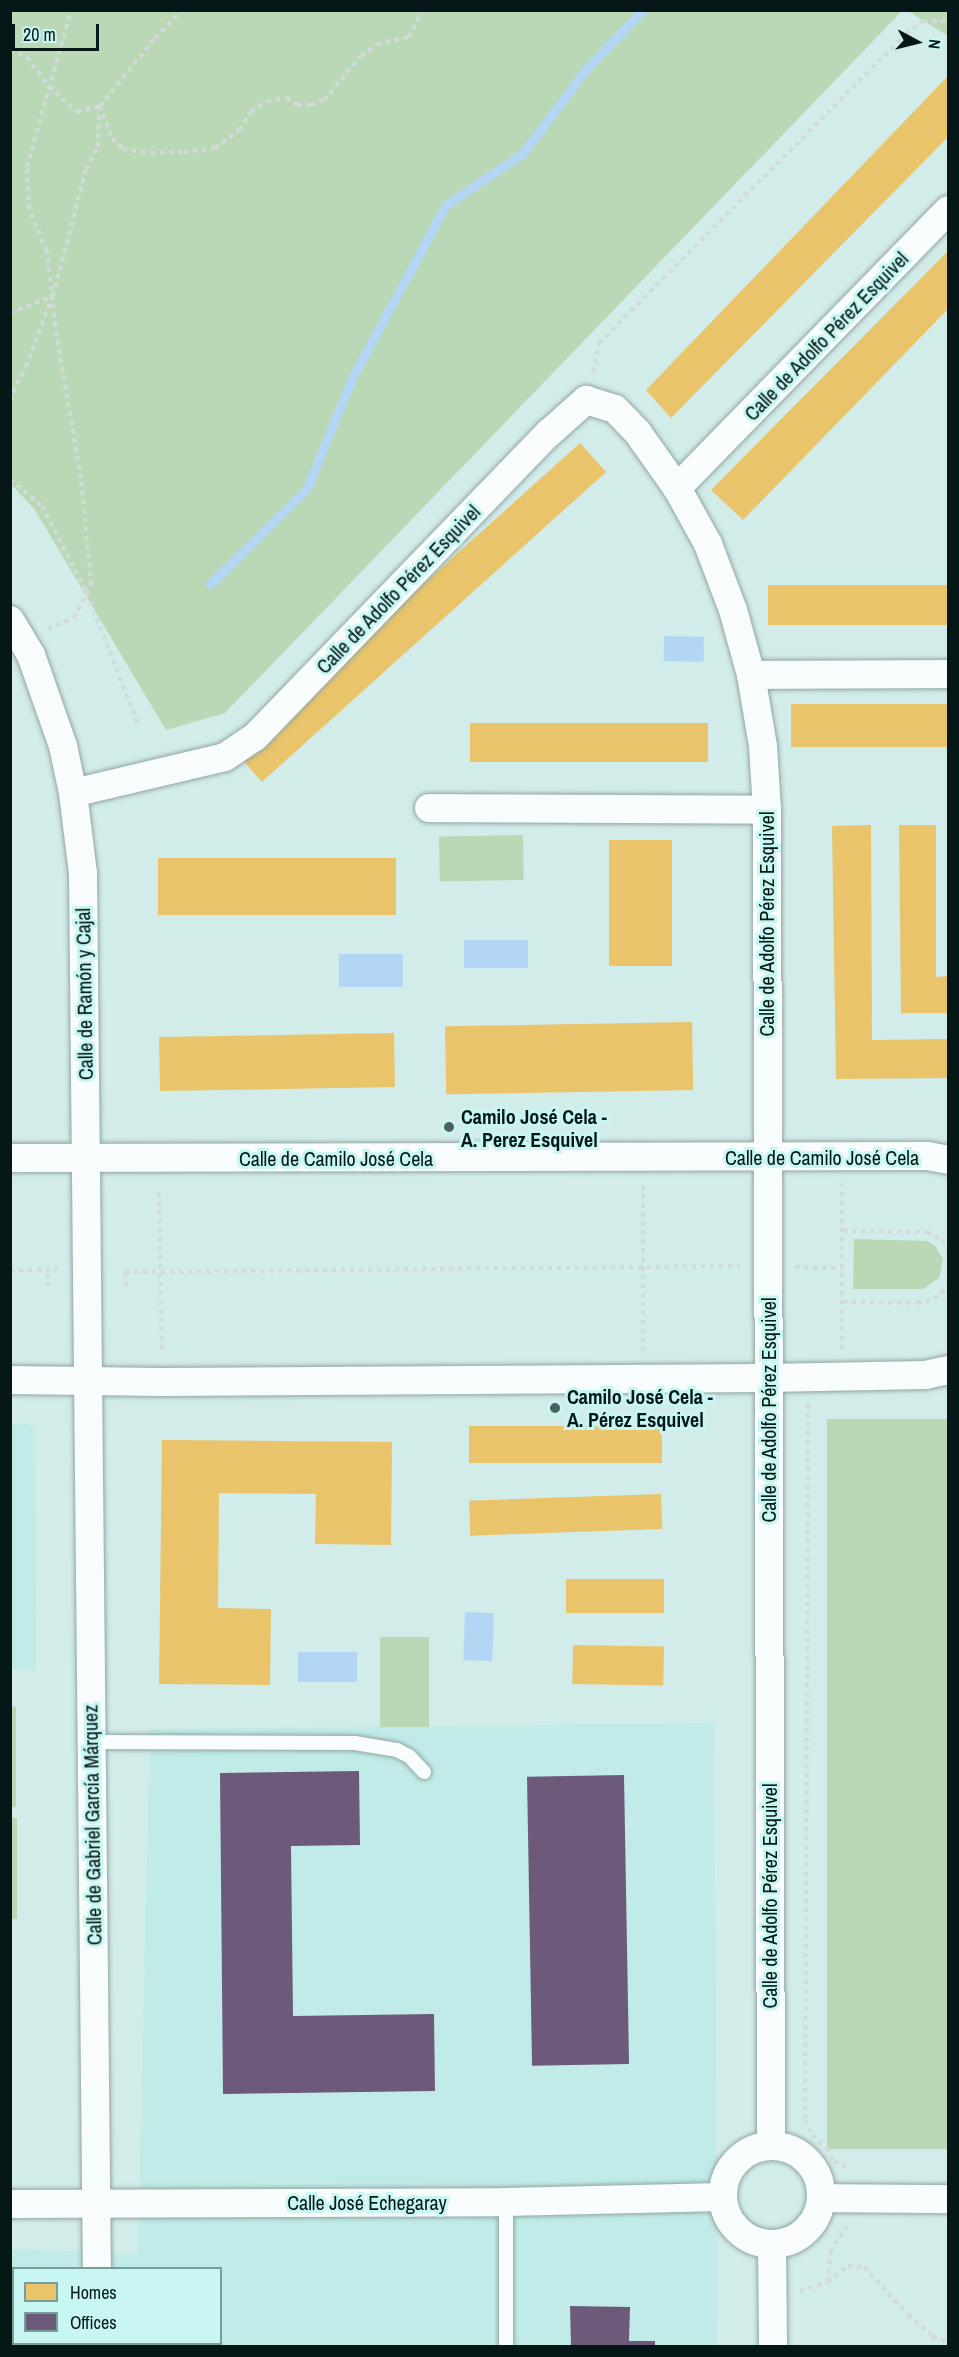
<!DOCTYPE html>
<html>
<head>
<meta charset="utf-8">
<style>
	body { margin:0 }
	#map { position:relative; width:959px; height:2357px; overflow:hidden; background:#d2ecea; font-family:"Archivo Narrow",sans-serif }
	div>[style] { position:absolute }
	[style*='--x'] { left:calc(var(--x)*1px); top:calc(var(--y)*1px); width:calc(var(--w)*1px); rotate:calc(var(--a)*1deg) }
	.built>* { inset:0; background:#c0ebe8 }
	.green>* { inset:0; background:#bad8b6; transform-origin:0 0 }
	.water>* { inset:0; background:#b2d6f4; transform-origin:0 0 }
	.homes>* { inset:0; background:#e9c46a; transform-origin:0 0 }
	.offices>* { inset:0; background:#6d597a; transform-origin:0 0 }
	.stream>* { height:9px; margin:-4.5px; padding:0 4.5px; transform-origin:4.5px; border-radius:4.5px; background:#b2d6f4 }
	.path>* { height:4px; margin-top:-2px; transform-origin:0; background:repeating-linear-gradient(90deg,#d2dada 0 4.5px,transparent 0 9px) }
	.roads { filter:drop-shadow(0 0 2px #92a6a5) drop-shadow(0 0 2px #92a6a5) }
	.lane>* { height:14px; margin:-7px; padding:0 7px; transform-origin:7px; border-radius:7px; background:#f8fcfc }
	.street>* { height:28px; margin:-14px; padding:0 14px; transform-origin:14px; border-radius:14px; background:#f8fcfc }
	.street>.ring { margin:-14px; padding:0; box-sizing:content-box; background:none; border:28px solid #f8fcfc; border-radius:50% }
	.dots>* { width:16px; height:16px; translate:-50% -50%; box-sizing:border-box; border:3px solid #c7f6f3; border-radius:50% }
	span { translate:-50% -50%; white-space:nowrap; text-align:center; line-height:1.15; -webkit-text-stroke:6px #c7f6f3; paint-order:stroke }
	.street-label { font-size:20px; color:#051716 }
	.poi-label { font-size:20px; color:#051716; font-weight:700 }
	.left { translate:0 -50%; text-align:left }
	.frame { position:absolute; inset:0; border:12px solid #051716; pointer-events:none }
	.legend { position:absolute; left:12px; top:2267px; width:210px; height:78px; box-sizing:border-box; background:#c7f6f3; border:2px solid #799d9b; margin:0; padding:8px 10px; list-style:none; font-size:18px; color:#051716 }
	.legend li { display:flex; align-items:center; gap:12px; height:30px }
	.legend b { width:30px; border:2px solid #799d9b }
	.north { position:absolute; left:887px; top:12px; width:60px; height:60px; -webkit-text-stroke:4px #c7f6f3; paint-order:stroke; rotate:97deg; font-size:16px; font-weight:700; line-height:24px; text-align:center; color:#051716 }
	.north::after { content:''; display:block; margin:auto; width:21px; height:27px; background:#051716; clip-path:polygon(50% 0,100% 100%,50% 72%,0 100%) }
	.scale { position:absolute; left:12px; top:24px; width:87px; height:27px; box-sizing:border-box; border:3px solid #051716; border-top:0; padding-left:8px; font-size:18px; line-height:21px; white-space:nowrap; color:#051716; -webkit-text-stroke:4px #c7f6f3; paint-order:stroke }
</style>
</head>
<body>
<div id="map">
	<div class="built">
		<div style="clip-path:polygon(10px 1424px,29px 1424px,35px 1430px,36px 1670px,11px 1669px)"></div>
		<div style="clip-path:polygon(evenodd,714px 1723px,718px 2346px,11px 2346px,11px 2249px,138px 2254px,150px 1729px,714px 1723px,14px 2268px,220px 2268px,220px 2344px,14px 2344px,14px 2268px)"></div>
	</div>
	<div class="green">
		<div style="clip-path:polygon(11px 10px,902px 10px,902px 11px,225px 713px,166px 730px,35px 510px,11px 484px)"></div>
		<div style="clip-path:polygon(908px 11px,948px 11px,948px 36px)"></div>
		<div style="left:523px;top:835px;width:45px;height:84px;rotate:89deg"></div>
		<div style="clip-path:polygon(854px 1239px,927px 1241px,935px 1246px,943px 1259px,939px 1278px,923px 1289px,853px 1289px)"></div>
		<div style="left:827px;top:1419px;width:121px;height:730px"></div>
		<div style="left:380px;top:1637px;width:49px;height:90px"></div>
		<div style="left:10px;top:1707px;width:6px;height:100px"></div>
		<div style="left:11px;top:1818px;width:6px;height:101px"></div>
	</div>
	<div class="water">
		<div style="left:664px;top:636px;width:40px;height:25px;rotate:1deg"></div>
		<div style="left:464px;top:940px;width:64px;height:28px"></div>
		<div style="left:339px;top:954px;width:64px;height:33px"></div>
		<div style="left:465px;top:1612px;width:29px;height:48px;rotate:2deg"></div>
		<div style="left:357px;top:1652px;width:30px;height:59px;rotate:90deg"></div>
	</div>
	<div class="homes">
		<div style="clip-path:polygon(948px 76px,948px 137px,671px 418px,646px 390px)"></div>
		<div style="clip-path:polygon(948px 251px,948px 309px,743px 520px,711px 490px)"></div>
		<div style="left:580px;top:443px;width:39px;height:463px;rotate:48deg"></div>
		<div style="left:948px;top:585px;width:40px;height:180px;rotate:90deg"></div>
		<div style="left:948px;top:704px;width:43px;height:157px;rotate:90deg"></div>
		<div style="left:708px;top:723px;width:39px;height:238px;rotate:90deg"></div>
		<div style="clip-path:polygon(871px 825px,872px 1040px,948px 1039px,948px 1078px,836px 1079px,832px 826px)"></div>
		<div style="clip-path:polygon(899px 825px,936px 825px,936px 977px,948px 976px,948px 1013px,901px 1013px)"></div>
		<div style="left:609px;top:840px;width:63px;height:126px"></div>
		<div style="left:396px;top:858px;width:57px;height:238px;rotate:90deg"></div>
		<div style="left:692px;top:1022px;width:68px;height:247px;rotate:89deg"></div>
		<div style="left:394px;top:1033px;width:54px;height:235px;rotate:89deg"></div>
		<div style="left:662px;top:1426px;width:37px;height:193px;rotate:90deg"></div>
		<div style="clip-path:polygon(162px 1440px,392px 1442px,391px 1545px,315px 1544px,316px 1494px,219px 1493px,218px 1608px,271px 1609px,270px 1685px,159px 1684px)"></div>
		<div style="left:661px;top:1494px;width:35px;height:192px;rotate:88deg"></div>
		<div style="left:566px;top:1579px;width:98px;height:34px"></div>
		<div style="left:573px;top:1645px;width:91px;height:39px;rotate:1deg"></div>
	</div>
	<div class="offices">
		<div style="clip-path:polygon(359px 1771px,360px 1845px,291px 1846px,293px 2016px,434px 2014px,435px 2091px,223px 2094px,220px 1773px)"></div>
		<div style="left:624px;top:1775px;width:289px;height:97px;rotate:89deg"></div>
		<div style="clip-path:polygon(570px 2306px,630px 2307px,629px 2341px,655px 2341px,655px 2346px,571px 2346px)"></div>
	</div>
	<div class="stream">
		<div style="--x:210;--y:584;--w:136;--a:-44.7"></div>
		<div style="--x:307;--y:488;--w:121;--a:-67.7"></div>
		<div style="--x:353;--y:376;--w:195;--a:-61.5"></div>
		<div style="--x:446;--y:205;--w:93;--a:-34"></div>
		<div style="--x:523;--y:153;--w:105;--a:-53.1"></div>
		<div style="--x:586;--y:69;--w:82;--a:-46"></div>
	</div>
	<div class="path">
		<div style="--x:10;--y:50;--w:18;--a:22"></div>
		<div style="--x:27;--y:57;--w:36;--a:53"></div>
		<div style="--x:49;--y:86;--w:38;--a:43"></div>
		<div style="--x:77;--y:112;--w:24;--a:-15"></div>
		<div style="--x:100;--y:106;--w:87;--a:-51"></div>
		<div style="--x:155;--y:38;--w:39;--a:-46"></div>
		<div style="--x:100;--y:106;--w:35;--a:70"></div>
		<div style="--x:112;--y:139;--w:15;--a:42"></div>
		<div style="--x:123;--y:149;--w:28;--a:8"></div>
		<div style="--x:151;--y:153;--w:33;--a:-2"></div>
		<div style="--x:184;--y:152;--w:31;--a:-7"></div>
		<div style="--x:215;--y:148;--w:30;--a:-37"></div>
		<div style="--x:239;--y:130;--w:22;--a:-56"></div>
		<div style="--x:251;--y:112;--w:19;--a:-35"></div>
		<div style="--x:267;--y:101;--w:19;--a:-9"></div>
		<div style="--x:286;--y:98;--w:14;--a:30"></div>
		<div style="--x:298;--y:105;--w:13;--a:0"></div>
		<div style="--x:311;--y:105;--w:14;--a:-21"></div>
		<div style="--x:324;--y:100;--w:57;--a:-49.9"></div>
		<div style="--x:361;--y:56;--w:20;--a:-37"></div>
		<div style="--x:377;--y:44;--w:33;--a:-12"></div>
		<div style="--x:409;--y:37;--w:30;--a:-63"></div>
		<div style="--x:10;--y:313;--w:46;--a:-21.6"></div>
		<div style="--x:53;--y:296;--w:131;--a:-75.4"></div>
		<div style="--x:86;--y:169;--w:25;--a:-61"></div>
		<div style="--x:98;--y:147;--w:37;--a:-88"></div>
		<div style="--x:593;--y:372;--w:30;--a:-78"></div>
		<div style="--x:599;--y:343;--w:436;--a:-45.2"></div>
		<div style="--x:906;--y:34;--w:21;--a:-37"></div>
		<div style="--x:923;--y:21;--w:25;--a:0"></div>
		<div style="--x:10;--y:410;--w:18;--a:-81"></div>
		<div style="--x:13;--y:392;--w:28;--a:-63"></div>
		<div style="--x:26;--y:367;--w:75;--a:-69.6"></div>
		<div style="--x:10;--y:479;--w:42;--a:40.2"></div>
		<div style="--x:42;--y:506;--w:98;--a:62.7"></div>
		<div style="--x:87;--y:593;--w:144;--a:68.8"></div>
		<div style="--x:48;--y:629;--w:28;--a:-23"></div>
		<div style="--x:74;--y:618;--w:37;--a:-63"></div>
		<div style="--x:91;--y:585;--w:107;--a:-95.3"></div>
		<div style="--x:81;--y:478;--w:154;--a:-99.7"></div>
		<div style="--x:55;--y:326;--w:75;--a:-96.1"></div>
		<div style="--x:47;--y:251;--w:46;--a:-113.2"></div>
		<div style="--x:29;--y:209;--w:42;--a:-92.7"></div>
		<div style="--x:27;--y:167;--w:163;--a:-74.3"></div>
		<div style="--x:842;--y:1183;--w:166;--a:90"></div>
		<div style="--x:643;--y:1185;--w:167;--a:90"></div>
		<div style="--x:159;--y:1192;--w:161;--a:88.9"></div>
		<div style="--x:843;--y:1231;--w:84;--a:0.7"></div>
		<div style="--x:927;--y:1232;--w:17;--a:28"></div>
		<div style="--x:942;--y:1240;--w:11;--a:56"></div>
		<div style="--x:795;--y:1267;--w:48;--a:1.2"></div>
		<div style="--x:10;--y:1271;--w:48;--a:-2.4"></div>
		<div style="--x:48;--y:1286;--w:17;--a:-90"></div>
		<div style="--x:126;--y:1286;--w:14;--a:-94"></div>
		<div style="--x:125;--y:1272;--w:615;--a:-0.56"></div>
		<div style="--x:843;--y:1302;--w:74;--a:0.8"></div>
		<div style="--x:917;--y:1303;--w:17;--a:-13"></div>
		<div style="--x:934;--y:1299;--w:19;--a:-43"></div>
		<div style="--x:808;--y:1404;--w:716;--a:90.24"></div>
		<div style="--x:805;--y:2120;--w:17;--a:65"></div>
		<div style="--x:812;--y:2135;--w:20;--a:41"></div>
		<div style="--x:827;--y:2148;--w:15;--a:62"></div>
		<div style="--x:834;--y:2161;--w:13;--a:27"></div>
		<div style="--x:828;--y:2282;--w:30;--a:-86"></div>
		<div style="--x:830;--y:2252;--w:31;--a:-57"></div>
		<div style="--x:800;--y:2291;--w:29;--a:-18"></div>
		<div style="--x:828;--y:2282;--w:26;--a:-39"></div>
		<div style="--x:848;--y:2266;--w:16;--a:4"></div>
		<div style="--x:864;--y:2267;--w:65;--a:47.5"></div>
		<div style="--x:908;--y:2315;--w:33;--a:40"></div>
		<div style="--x:933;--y:2336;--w:16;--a:22"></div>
		<div style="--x:933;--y:2336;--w:10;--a:84"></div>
	</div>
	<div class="roads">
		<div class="lane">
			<div style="--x:91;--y:1742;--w:264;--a:0.2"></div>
			<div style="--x:355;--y:1743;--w:43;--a:9.5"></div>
			<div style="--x:397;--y:1750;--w:13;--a:27"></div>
			<div style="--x:409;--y:1756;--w:22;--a:47"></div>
			<div style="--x:506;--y:2202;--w:144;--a:90"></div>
		</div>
		<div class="street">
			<div style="--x:677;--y:488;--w:388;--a:-45.7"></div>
			<div style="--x:10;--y:620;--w:41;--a:59"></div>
			<div style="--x:31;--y:655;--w:96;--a:70.6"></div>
			<div style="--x:63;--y:746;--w:48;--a:78"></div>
			<div style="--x:73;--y:793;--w:81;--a:82.9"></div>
			<div style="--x:83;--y:873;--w:1395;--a:89.43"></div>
			<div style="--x:751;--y:675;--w:72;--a:80.4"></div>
			<div style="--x:763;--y:746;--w:64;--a:86.4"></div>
			<div style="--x:767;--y:810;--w:1336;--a:89.83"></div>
			<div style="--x:73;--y:793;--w:156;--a:-13.3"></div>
			<div style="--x:225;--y:757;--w:36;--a:-34"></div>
			<div style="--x:255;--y:737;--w:423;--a:-46"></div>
			<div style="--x:549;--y:433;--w:50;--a:-41.7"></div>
			<div style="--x:586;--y:400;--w:30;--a:17"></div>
			<div style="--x:615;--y:409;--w:33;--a:46"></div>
			<div style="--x:638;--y:433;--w:67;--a:54.7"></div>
			<div style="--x:677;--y:488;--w:64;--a:61"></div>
			<div style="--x:708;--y:544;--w:71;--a:69.3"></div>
			<div style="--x:733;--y:610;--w:67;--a:74.5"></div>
			<div style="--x:751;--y:675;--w:197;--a:-0.3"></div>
			<div style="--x:429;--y:808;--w:338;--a:0.3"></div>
			<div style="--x:10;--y:1158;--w:918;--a:-0.12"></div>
			<div style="--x:928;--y:1156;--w:20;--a:11"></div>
			<div style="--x:10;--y:1380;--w:152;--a:0.8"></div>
			<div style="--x:162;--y:1382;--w:605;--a:-0.38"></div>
			<div style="--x:767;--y:1378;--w:158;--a:-1.1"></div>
			<div style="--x:925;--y:1375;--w:24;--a:-12"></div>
			<div class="ring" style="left:723px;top:2146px;width:70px;height:70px"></div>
			<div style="--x:821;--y:2198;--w:127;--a:0.5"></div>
			<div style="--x:10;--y:2204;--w:496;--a:-0.2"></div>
			<div style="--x:506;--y:2202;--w:217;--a:-1.3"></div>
			<div style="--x:772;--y:2244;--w:102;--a:89.4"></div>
			<div style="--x:97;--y:2346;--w:2;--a:-90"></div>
		</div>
	</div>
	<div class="dots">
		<div style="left:449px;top:1127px;background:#4d6260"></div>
		<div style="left:555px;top:1408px;background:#4d6260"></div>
	</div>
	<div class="street-label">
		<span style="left:826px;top:336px;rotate:-46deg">Calle de Adolfo Pérez Esquivel</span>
		<span style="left:398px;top:589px;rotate:-46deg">Calle de Adolfo Pérez Esquivel</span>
		<span style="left:766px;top:924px;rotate:-90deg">Calle de Adolfo Pérez Esquivel</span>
		<span style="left:84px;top:994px;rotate:-91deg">Calle de Ramón y Cajal</span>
		<span style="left:822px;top:1157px">Calle de Camilo José Cela</span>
		<span style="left:336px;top:1158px">Calle de Camilo José Cela</span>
		<span style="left:768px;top:1410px;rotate:-90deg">Calle de Adolfo Pérez Esquivel</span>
		<span style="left:92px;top:1825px;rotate:-91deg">Calle de Gabriel García Márquez</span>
		<span style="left:769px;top:1896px;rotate:-90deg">Calle de Adolfo Pérez Esquivel</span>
		<span style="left:367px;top:2202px">Calle José Echegaray</span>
	</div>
	<div class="poi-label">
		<span class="left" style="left:461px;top:1128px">Camilo José Cela -<br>A. Perez Esquivel</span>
		<span class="left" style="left:567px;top:1408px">Camilo José Cela -<br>A. Pérez Esquivel</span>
	</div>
	<div class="frame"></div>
	<ul class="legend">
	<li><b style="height:16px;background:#e9c46a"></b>Homes</li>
	<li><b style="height:16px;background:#6d597a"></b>Offices</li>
	</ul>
	<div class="north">N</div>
	<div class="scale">20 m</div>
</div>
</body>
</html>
